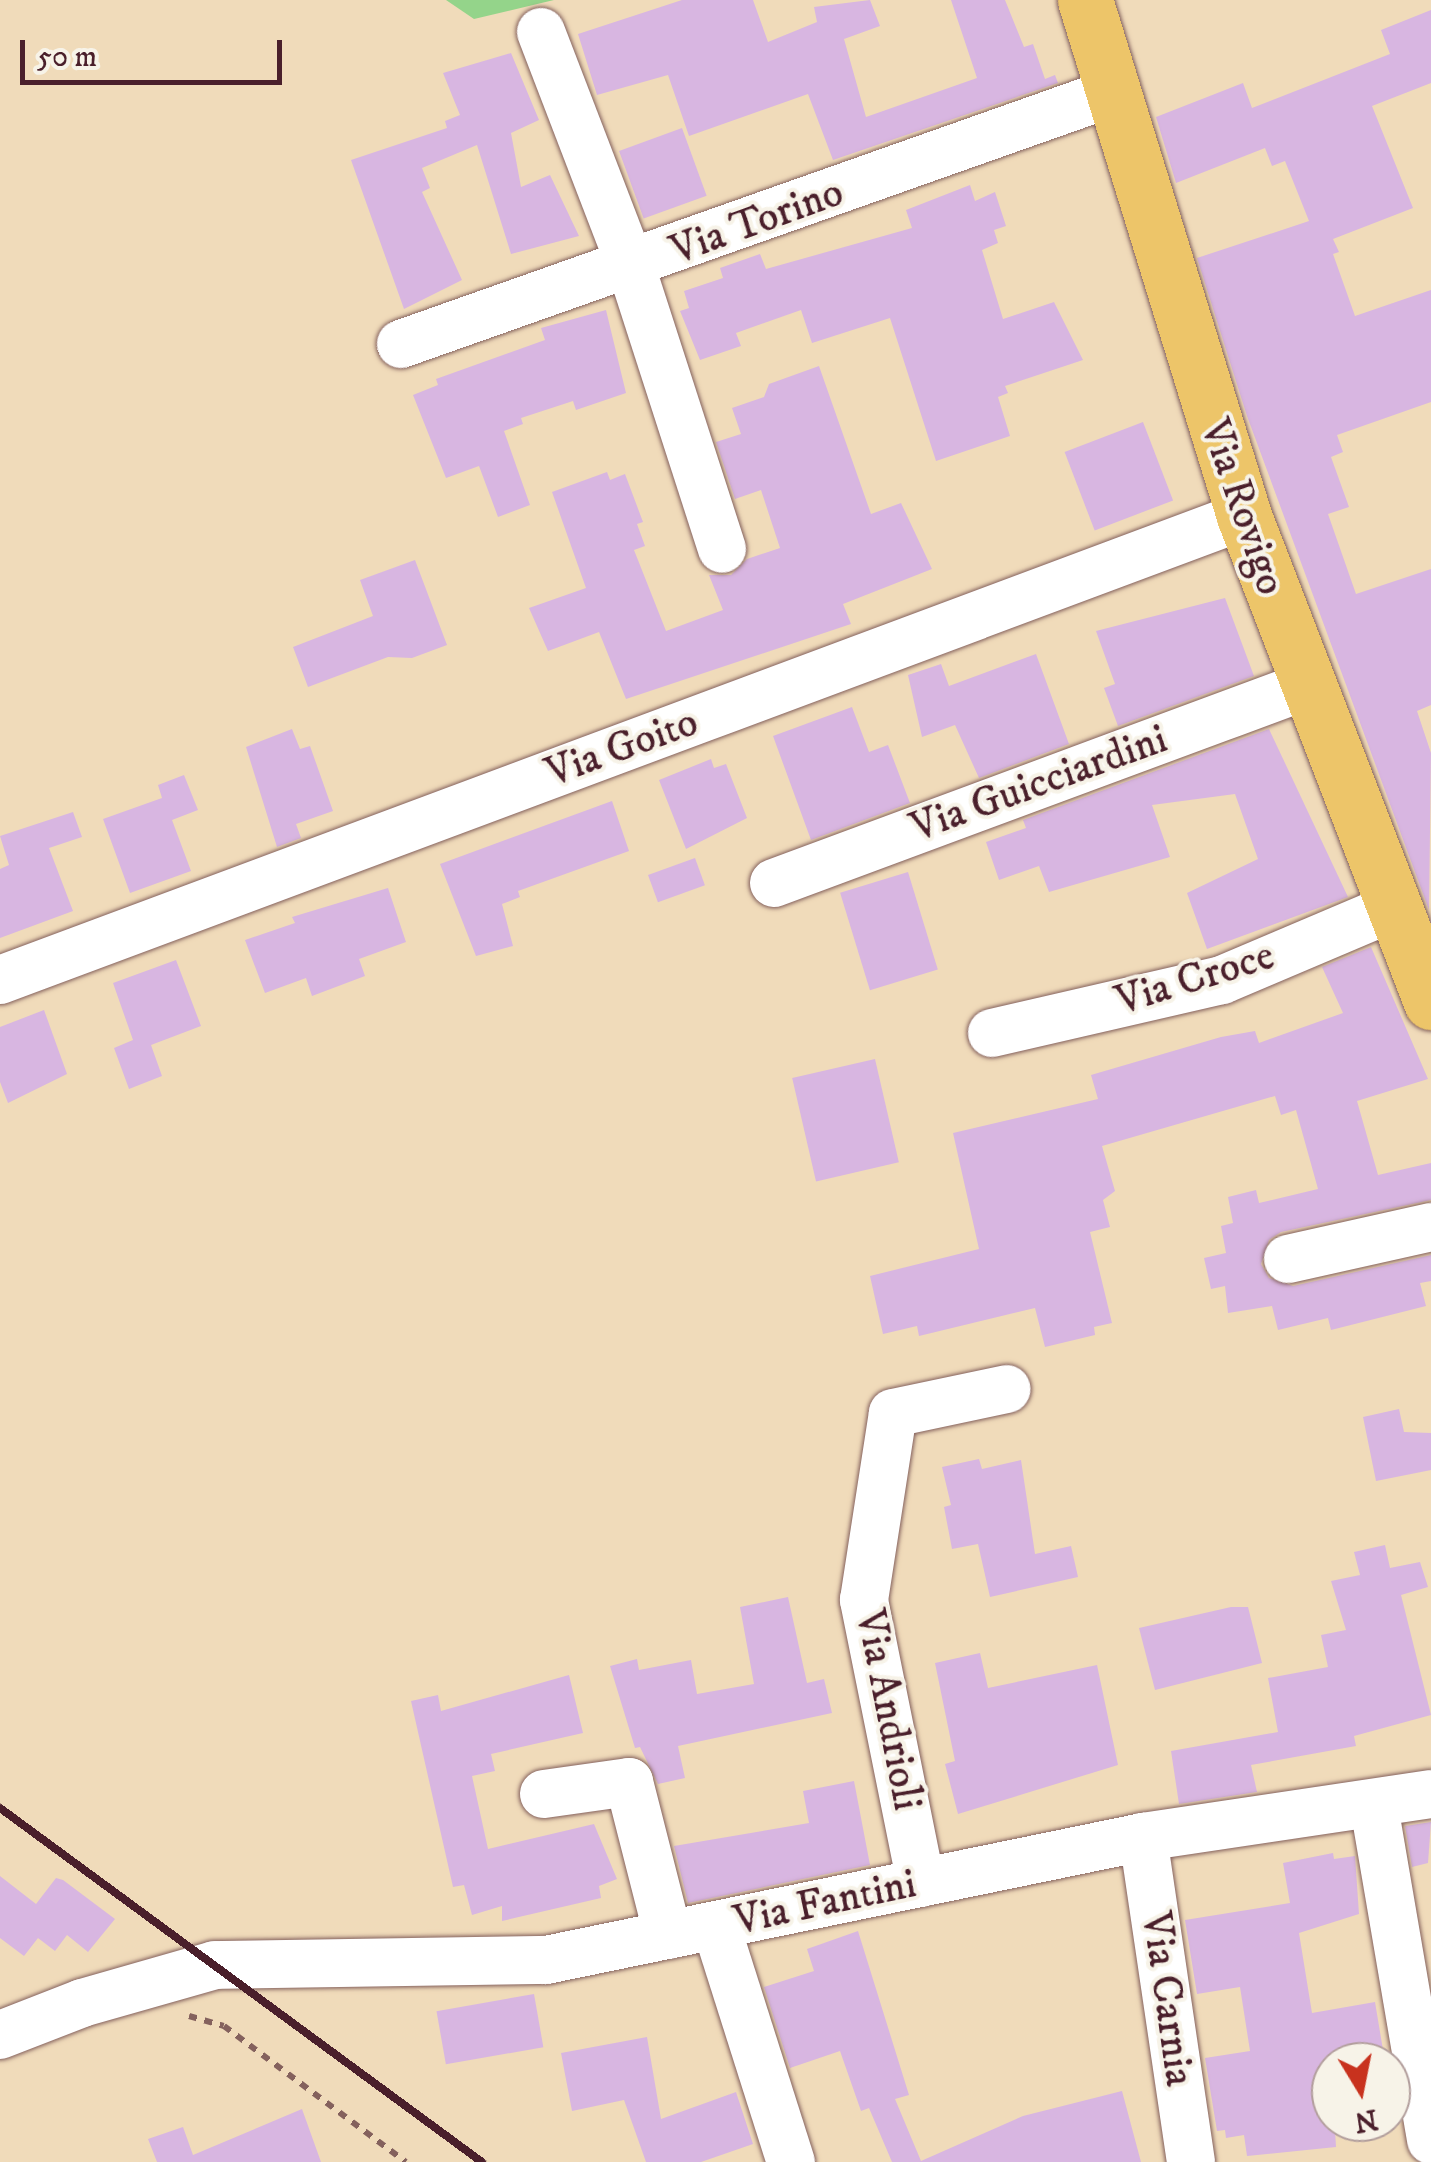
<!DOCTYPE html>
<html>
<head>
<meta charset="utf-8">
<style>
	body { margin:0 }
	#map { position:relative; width:1431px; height:2162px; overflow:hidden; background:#f0dbba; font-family:"IM FELL DW Pica",serif }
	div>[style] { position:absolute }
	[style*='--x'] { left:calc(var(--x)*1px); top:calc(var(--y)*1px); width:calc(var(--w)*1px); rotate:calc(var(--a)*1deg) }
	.green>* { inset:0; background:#94d48a }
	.building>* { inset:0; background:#d8b6e1; transform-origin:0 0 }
	.path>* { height:6px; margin-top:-3px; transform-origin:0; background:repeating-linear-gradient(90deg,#84615d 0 8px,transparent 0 16px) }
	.roads { filter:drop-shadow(0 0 2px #84615d) drop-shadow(0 0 2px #84615d) }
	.minor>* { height:48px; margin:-24px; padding:0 24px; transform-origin:24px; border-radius:24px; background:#fff }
	.major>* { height:55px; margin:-27.5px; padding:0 27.5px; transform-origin:27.5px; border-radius:27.5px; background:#edc569 }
	.rail>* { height:8px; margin:-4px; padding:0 4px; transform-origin:4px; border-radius:4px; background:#4a1f2b }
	span { translate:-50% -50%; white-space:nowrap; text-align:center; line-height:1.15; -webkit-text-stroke:8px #f7f3e8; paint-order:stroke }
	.street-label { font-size:42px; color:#4a1f2b }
	.north { position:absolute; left:1311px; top:2042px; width:100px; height:100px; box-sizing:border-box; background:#f7f3e8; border:2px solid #b29e9c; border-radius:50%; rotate:170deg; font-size:28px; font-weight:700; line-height:40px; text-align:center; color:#4a1f2b }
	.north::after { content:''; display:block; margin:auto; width:35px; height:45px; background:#c8321e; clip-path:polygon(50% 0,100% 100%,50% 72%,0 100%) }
	.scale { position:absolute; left:20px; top:40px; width:262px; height:45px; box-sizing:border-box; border:5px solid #4a1f2b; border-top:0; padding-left:12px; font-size:30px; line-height:35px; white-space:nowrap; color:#4a1f2b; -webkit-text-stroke:8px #f7f3e8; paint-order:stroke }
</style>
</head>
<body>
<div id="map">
	<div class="green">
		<div style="clip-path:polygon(446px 0,554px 0,474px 19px)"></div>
	</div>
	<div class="building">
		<div style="clip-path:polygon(682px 0,753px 0,768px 42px,817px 22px,814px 7px,870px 0,880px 26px,844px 39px,866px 117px,977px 78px,951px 0,1005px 0,1024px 47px,1033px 44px,1045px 79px,1055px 75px,1058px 83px,833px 160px,808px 94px,689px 136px,668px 75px,597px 95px,578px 34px)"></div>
		<div style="clip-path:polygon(1431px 10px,1431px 83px,1372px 106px,1413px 208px,1333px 239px,1339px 252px,1333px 254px,1355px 316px,1431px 290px,1431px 402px,1337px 435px,1343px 452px,1331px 457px,1349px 507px,1328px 514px,1356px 594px,1431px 569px,1431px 705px,1417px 711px,1431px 753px,1429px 910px,1247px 416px,1197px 258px,1309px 221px,1285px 161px,1272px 166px,1265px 148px,1176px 183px,1156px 117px,1243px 83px,1252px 108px,1390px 54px,1381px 30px)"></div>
		<div style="clip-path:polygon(511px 53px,539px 120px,511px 133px,521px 187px,550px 175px,579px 236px,511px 254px,477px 145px,422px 168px,430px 188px,422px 192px,462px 280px,404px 309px,351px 160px,447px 128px,445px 121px,460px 115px,443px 73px)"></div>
		<div style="left:682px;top:128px;width:72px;height:67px;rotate:70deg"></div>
		<div style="clip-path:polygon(970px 185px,975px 201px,995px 192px,1006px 226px,994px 230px,998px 243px,982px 250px,1003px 319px,1054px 302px,1083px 360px,1005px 386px,1008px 393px,998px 397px,1010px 436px,936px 461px,890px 318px,812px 343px,801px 310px,736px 333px,741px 346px,700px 360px,680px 311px,689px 308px,684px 291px,723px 278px,720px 268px,760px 254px,766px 269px,912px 228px,906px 210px)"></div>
		<div style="clip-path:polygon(606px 310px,626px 393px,576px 410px,573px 401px,521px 418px,523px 424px,504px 431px,530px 505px,498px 517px,479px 466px,446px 478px,413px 395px,438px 385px,436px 379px,545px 340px,541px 328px)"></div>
		<div style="clip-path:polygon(819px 366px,871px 514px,901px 503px,932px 569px,843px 604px,851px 624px,626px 699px,599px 632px,548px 651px,529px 608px,586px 588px,552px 492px,607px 472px,610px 480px,625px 474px,643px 522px,637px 524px,645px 546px,634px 550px,666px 631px,723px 610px,709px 575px,731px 575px,747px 559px,780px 548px,761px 490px,735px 499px,716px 442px,741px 434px,732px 408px,764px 397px,769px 384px)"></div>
		<div style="left:1143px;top:422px;width:84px;height:84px;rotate:69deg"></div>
		<div style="clip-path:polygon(415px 560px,447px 645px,412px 658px,388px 657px,308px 687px,293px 647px,373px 616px,360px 580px)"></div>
		<div style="clip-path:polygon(1225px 598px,1254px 676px,1118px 726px,1104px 688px,1115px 684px,1096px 631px)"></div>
		<div style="clip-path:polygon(1036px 654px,1069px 744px,979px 778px,955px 725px,922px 737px,908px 675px,941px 664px,949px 686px)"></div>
		<div style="clip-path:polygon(852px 707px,869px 752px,888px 745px,910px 803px,811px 840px,773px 736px)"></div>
		<div style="clip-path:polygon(292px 729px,300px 749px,310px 746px,333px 811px,296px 824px,301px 838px,277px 847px,246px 747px)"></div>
		<div style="clip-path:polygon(1269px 729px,1348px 897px,1207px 949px,1187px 893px,1258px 859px,1235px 794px,1152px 805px,1170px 857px,1049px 892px,1039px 866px,999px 880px,986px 842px,1026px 828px,1023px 820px)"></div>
		<div style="clip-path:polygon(711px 759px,714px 768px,726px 764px,747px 818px,686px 849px,659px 780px)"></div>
		<div style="clip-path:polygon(184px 775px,198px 810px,172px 820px,191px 871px,130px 893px,103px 819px,162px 798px,158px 785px)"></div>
		<div style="clip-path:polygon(612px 801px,629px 851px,518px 891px,520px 897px,502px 904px,513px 946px,476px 956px,440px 864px)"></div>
		<div style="clip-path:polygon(73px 812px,82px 837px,49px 848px,73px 911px,0 938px,0 869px,9px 865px,0 836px)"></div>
		<div style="left:695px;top:858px;width:29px;height:50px;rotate:70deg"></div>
		<div style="left:908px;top:872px;width:102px;height:71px;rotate:73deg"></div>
		<div style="clip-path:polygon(388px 888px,406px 942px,359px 959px,365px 976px,312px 996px,306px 978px,265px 993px,245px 940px,295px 923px,292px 917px)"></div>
		<div style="clip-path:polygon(1371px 947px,1428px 1079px,1357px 1101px,1378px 1175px,1431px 1163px,1431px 1200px,1281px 1232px,1269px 1240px,1261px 1264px,1269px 1278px,1293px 1286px,1431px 1255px,1431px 1281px,1420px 1283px,1426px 1306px,1331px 1330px,1328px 1318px,1278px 1330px,1272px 1306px,1228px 1313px,1225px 1286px,1211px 1289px,1204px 1258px,1226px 1253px,1221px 1226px,1233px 1223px,1228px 1197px,1256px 1190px,1259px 1203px,1318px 1189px,1296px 1110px,1281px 1115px,1275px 1096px,1102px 1146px,1115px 1191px,1103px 1200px,1110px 1227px,1090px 1232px,1112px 1323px,1094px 1327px,1095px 1335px,1045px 1347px,1035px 1308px,919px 1336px,917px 1326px,883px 1334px,870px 1276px,979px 1249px,953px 1133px,1098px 1099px,1091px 1075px,1221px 1037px,1255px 1031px,1259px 1043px,1343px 1013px,1322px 967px)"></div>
		<div style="clip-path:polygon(176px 960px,201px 1026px,151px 1045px,162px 1076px,129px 1089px,114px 1048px,133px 1040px,113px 983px)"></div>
		<div style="clip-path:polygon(44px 1010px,67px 1074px,8px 1103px,0 1082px,0 1027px)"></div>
		<div style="left:875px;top:1059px;width:106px;height:85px;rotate:77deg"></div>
		<div style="clip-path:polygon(1399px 1409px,1404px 1432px,1431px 1433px,1431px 1470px,1376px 1481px,1363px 1417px)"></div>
		<div style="clip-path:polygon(979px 1459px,982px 1469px,1021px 1460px,1035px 1554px,1071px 1546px,1078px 1577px,990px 1597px,978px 1544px,952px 1549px,944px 1507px,951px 1505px,942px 1467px)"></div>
		<div style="clip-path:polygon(1385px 1545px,1390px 1568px,1420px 1562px,1428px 1587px,1401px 1595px,1431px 1715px,1354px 1736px,1356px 1746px,1251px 1765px,1257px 1792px,1179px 1804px,1171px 1751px,1278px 1732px,1268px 1678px,1328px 1667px,1321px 1635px,1346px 1630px,1331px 1581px,1360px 1575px,1354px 1552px)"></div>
		<div style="clip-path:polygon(788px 1597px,807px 1683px,824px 1679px,832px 1713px,678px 1746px,685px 1778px,658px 1784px,640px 1747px,635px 1748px,610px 1666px,637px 1659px,639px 1670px,691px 1660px,697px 1694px,754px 1684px,740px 1607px)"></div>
		<div style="clip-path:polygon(1231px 1607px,1248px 1607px,1262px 1663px,1155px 1690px,1139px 1628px)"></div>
		<div style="clip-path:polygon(980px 1653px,988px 1688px,1097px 1665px,1118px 1765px,958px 1814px,945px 1764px,955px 1761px,935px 1663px)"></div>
		<div style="clip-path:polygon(569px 1675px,583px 1733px,491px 1754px,495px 1771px,472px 1776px,488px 1849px,594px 1824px,617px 1879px,599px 1886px,601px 1898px,502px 1921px,502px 1906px,472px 1915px,464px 1885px,453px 1887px,411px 1701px,438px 1695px,441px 1711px)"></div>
		<div style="clip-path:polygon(854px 1781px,870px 1865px,688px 1903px,674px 1846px,809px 1823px,803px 1791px)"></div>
		<div style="clip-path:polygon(1431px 1822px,1428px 1863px,1412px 1867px,1405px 1826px)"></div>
		<div style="clip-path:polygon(1333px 1853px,1334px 1859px,1355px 1856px,1359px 1914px,1299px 1933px,1312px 2013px,1375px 2002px,1385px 2062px,1331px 2062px,1336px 2147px,1247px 2156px,1244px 2135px,1226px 2138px,1225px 2130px,1217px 2131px,1205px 2058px,1250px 2051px,1240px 1987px,1197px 1994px,1185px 1920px,1290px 1903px,1283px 1863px)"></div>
		<div style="clip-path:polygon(0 1876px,36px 1904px,56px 1878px,63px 1880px,115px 1919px,88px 1952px,67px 1935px,55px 1951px,38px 1938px,24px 1956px,0 1938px)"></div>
		<div style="clip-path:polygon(858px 1931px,909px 2095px,895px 2099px,921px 2161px,1023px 2116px,1122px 2091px,1141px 2162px,892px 2162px,869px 2108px,861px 2111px,840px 2051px,790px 2068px,764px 1987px,814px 1971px,807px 1949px)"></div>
		<div style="left:534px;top:1994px;width:54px;height:99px;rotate:80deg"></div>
		<div style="clip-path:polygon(647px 2037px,661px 2119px,736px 2092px,753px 2144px,701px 2162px,646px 2162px,624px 2100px,572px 2111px,561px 2053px)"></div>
		<div style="clip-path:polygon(302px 2109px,321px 2162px,157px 2162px,148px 2139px,183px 2127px,193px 2155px)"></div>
	</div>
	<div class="path">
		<div style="--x:189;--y:2016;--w:36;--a:16"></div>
		<div style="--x:224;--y:2026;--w:227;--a:36.8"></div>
	</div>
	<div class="roads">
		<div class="minor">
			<div style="--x:541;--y:32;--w:252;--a:69"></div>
			<div style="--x:631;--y:267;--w:296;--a:72.1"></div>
			<div style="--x:401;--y:344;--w:753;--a:-19.47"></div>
			<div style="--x:774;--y:883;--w:566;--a:-20.35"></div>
			<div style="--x:0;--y:980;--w:1328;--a:-20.46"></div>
			<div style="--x:992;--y:1033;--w:236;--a:-13"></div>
			<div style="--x:1222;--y:980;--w:185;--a:-23"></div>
			<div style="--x:1288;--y:1259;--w:147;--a:-12.6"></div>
			<div style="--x:544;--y:1794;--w:86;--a:-8"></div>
			<div style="--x:629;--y:1782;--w:158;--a:75.7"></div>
			<div style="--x:1374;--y:1806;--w:339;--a:80.3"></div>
			<div style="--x:1143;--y:1837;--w:329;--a:81.6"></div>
			<div style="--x:921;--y:1883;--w:289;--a:-101.4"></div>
			<div style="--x:864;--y:1600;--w:189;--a:-81.2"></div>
			<div style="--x:893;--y:1413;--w:116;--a:-11.9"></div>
			<div style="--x:716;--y:1926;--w:248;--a:72.4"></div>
			<div style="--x:0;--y:2035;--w:88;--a:-21.3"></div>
			<div style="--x:82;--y:2003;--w:138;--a:-15.9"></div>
			<div style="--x:215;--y:1965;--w:331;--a:-0.9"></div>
			<div style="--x:546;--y:1960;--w:610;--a:-11.64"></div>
			<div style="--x:1143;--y:1837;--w:291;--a:-8.5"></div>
		</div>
		<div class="major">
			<div style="--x:1085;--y:0;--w:540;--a:72.87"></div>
			<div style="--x:1244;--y:516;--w:521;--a:68.95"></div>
		</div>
	</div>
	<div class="rail">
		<div style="--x:0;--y:1808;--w:598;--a:36.3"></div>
	</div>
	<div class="street-label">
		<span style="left:757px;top:222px;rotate:-20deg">Via Torino</span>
		<span style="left:1242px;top:507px;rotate:71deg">Via Rovigo</span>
		<span style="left:622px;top:748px;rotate:-20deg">Via Goito</span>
		<span style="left:1039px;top:784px;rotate:-20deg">Via Guicciardini</span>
		<span style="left:1195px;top:979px;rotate:-17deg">Via Croce</span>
		<span style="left:888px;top:1710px;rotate:79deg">Via Andrioli</span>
		<span style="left:825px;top:1903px;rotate:-12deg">Via Fantini</span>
		<span style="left:1167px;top:1999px;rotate:82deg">Via Carnia</span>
	</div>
	<div class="north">N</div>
	<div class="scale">50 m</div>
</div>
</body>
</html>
